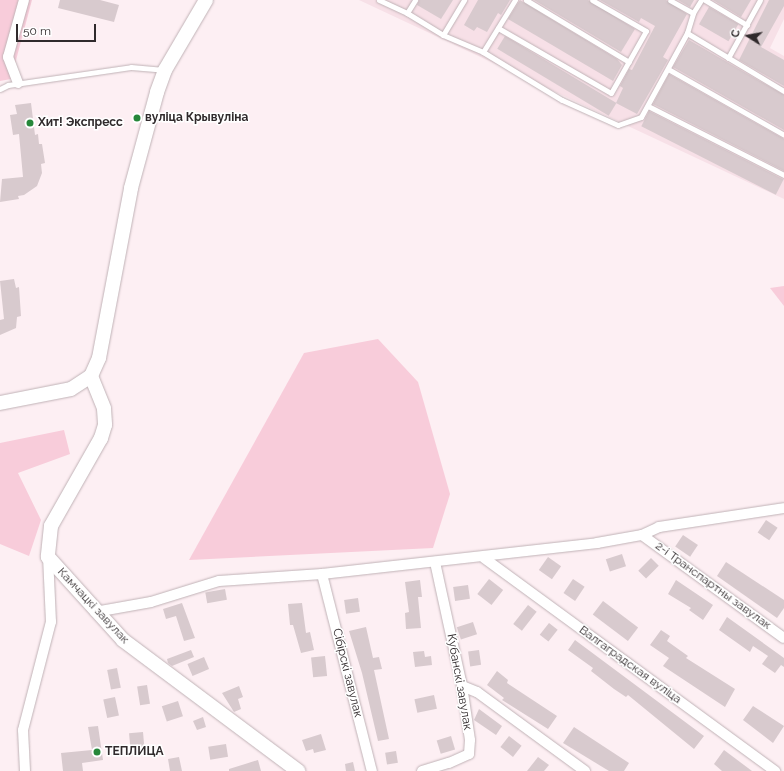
<!DOCTYPE html>
<html>
<head>
<meta charset="utf-8">
<style>
	body { margin:0 }
	#map { position:relative; width:784px; height:771px; overflow:hidden; background:#fdeff3; font-family:Raleway,sans-serif }
	div>[style] { position:absolute }
	[style*='--x'] { left:calc(var(--x)*1px); top:calc(var(--y)*1px); width:calc(var(--w)*1px); rotate:calc(var(--a)*1deg) }
	.built>* { inset:0; background:#f7e0e7 }
	.green>* { inset:0; background:#f8ccda }
	.building>* { inset:0; background:#d8cace; transform-origin:0 0 }
	.roads { filter:drop-shadow(0 0 1px #c0b2b6) drop-shadow(0 0 1px #c0b2b6) }
	.lane>* { height:5px; margin:-2.5px; padding:0 2.5px; transform-origin:2.5px; border-radius:2.5px; background:#fff }
	.street>* { height:10px; margin:-5px; padding:0 5px; transform-origin:5px; border-radius:5px; background:#fff }
	.secondary>* { height:14px; margin:-7px; padding:0 7px; transform-origin:7px; border-radius:7px; background:#fff }
	.dots>* { width:11px; height:11px; translate:-50% -50%; box-sizing:border-box; border:2px solid #fff; border-radius:50% }
	span { translate:-50% -50%; white-space:nowrap; text-align:center; line-height:1.15; -webkit-text-stroke:3px #fff; paint-order:stroke }
	.poi-label { font-size:12px; color:#302a2c; font-weight:700 }
	.left { translate:0 -50%; text-align:left }
	.street-label { font-size:12px; color:#302a2c }
	.north { position:absolute; left:728px; top:16px; width:40px; height:40px; -webkit-text-stroke:3px #fff; paint-order:stroke; rotate:281deg; font-size:11px; font-weight:700; line-height:16px; text-align:center; color:#302a2c }
	.north::after { content:''; display:block; margin:auto; width:14px; height:18px; background:#302a2c; clip-path:polygon(50% 0,100% 100%,50% 72%,0 100%) }
	.scale { position:absolute; left:16px; top:24px; width:80px; height:18px; box-sizing:border-box; border:2px solid #302a2c; border-top:0; padding-left:5px; font-size:12px; line-height:14px; white-space:nowrap; color:#302a2c; -webkit-text-stroke:3px #fff; paint-order:stroke }
</style>
</head>
<body>
<div id="map">
	<div class="built">
		<div style="clip-path:polygon(359px 0,784px 0,784px 19px,770px 48px,784px 56px,784px 199px)"></div>
	</div>
	<div class="green">
		<div style="clip-path:polygon(0 0,32px 0,11px 79px,0 81px)"></div>
		<div style="clip-path:polygon(784px 286px,784px 306px,770px 288px)"></div>
		<div style="clip-path:polygon(378px 339px,418px 382px,450px 494px,433px 548px,189px 560px,304px 353px)"></div>
		<div style="clip-path:polygon(64px 430px,70px 454px,18px 473px,41px 520px,29px 556px,0 544px,0 443px)"></div>
	</div>
	<div class="building">
		<div style="clip-path:polygon(60px 0,100px 0,119px 5px,114px 22px,58px 8px)"></div>
		<div style="clip-path:polygon(419px 0,453px 0,441px 19px,417px 5px)"></div>
		<div style="clip-path:polygon(478px 0,510px 0,501px 15px,498px 13px,487px 32px,477px 27px,474px 31px,464px 25px)"></div>
		<div style="clip-path:polygon(520px 0,617px 59px,622px 65px,613px 81px,508px 19px)"></div>
		<div style="clip-path:polygon(534px 0,588px 0,635px 29px,621px 52px)"></div>
		<div style="clip-path:polygon(600px 0,666px 0,687px 14px,663px 57px,668px 60px,637px 114px,616px 103px,623px 88px,620px 86px,629px 69px,632px 70px,655px 26px,641px 18px,639px 22px)"></div>
		<div style="clip-path:polygon(678px 0,694px 0,690px 7px)"></div>
		<div style="clip-path:polygon(713px 0,751px 0,741px 17px)"></div>
		<div style="clip-path:polygon(769px 0,784px 0,784px 6px,761px 47px,784px 60px,784px 86px,739px 60px)"></div>
		<div style="left:709px;top:7px;width:34px;height:20px;rotate:30deg"></div>
		<div style="left:505px;top:36px;width:130px;height:15px;rotate:31deg"></div>
		<div style="clip-path:polygon(689px 40px,784px 95px,784px 130px,673px 67px)"></div>
		<div style="clip-path:polygon(669px 74px,784px 139px,784px 171px,653px 104px)"></div>
		<div style="clip-path:polygon(31px 103px,35px 135px,38px 134px,39px 144px,42px 144px,45px 163px,41px 164px,42px 173px,37px 186px,24px 195px,18px 196px,19px 199px,0 202px,2px 179px,23px 177px,19px 134px,13px 135px,10px 115px,17px 114px,15px 105px)"></div>
		<div style="left:649px;top:111px;width:151px;height:17px;rotate:27deg"></div>
		<div style="clip-path:polygon(14px 279px,16px 288px,19px 287px,21px 316px,17px 317px,16px 328px,0 335px,0 320px,4px 319px,0 281px)"></div>
		<div style="left:766px;top:520px;width:14px;height:15px;rotate:34deg"></div>
		<div style="left:683px;top:535px;width:18px;height:14px;rotate:34deg"></div>
		<div style="left:622px;top:554px;width:13px;height:17px;rotate:72deg"></div>
		<div style="left:548px;top:557px;width:16px;height:16px;rotate:35deg"></div>
		<div style="left:651px;top:558px;width:11px;height:18px;rotate:45deg"></div>
		<div style="clip-path:polygon(726px 562px,784px 600px,784px 608px,777px 618px,717px 576px)"></div>
		<div style="left:489px;top:579px;width:18px;height:19px;rotate:38deg"></div>
		<div style="left:573px;top:579px;width:14px;height:17px;rotate:34deg"></div>
		<div style="clip-path:polygon(420px 580px,422px 597px,418px 597px,421px 628px,406px 629px,405px 613px,409px 612px,405px 582px)"></div>
		<div style="clip-path:polygon(676px 580px,713px 605px,703px 620px,689px 610px,691px 608px,668px 594px)"></div>
		<div style="left:468px;top:585px;width:14px;height:15px;rotate:82deg"></div>
		<div style="left:225px;top:589px;width:11px;height:20px;rotate:80deg"></div>
		<div style="left:358px;top:598px;width:14px;height:14px;rotate:82deg"></div>
		<div style="left:603px;top:601px;width:44px;height:17px;rotate:37deg"></div>
		<div style="clip-path:polygon(182px 603px,195px 638px,184px 641px,176px 616px,166px 619px,163px 609px)"></div>
		<div style="clip-path:polygon(302px 603px,306px 633px,310px 632px,314px 650px,301px 653px,293px 625px,290px 625px,288px 604px)"></div>
		<div style="left:528px;top:605px;width:11px;height:24px;rotate:38deg"></div>
		<div style="clip-path:polygon(727px 617px,784px 658px,784px 667px,781px 665px,775px 673px,762px 664px,768px 656px,753px 646px,750px 652px,719px 630px)"></div>
		<div style="left:473px;top:622px;width:13px;height:17px;rotate:72deg"></div>
		<div style="left:549px;top:623px;width:11px;height:15px;rotate:38deg"></div>
		<div style="clip-path:polygon(366px 627px,373px 658px,379px 657px,382px 669px,374px 670px,389px 739px,378px 741px,362px 673px,349px 631px)"></div>
		<div style="clip-path:polygon(661px 630px,670px 636px,667px 641px,688px 656px,686px 658px,735px 689px,725px 707px,663px 666px,669px 658px,650px 645px)"></div>
		<div style="clip-path:polygon(575px 640px,704px 736px,694px 749px,628px 695px,626px 697px,614px 689px,591px 671px,593px 668px,568px 650px)"></div>
		<div style="clip-path:polygon(191px 650px,194px 657px,172px 666px,168px 663px,167px 659px)"></div>
		<div style="left:479px;top:650px;width:15px;height:11px;rotate:82deg"></div>
		<div style="clip-path:polygon(424px 651px,425px 657px,431px 656px,432px 665px,415px 667px,413px 652px)"></div>
		<div style="left:325px;top:656px;width:20px;height:14px;rotate:84deg"></div>
		<div style="left:204px;top:657px;width:13px;height:18px;rotate:67deg"></div>
		<div style="left:117px;top:668px;width:20px;height:10px;rotate:79deg"></div>
		<div style="clip-path:polygon(497px 671px,508px 680px,507px 683px,557px 716px,548px 729px,502px 700px,504px 698px,487px 685px)"></div>
		<div style="left:147px;top:685px;width:19px;height:10px;rotate:81deg"></div>
		<div style="clip-path:polygon(239px 686px,243px 697px,238px 699px,241px 709px,234px 712px,222px 693px)"></div>
		<div style="left:434px;top:695px;width:14px;height:20px;rotate:78deg"></div>
		<div style="left:115px;top:697px;width:19px;height:12px;rotate:78deg"></div>
		<div style="left:178px;top:701px;width:16px;height:17px;rotate:72deg"></div>
		<div style="clip-path:polygon(753px 706px,784px 726px,773px 743px,743px 720px)"></div>
		<div style="clip-path:polygon(479px 709px,502px 726px,496px 735px,474px 720px)"></div>
		<div style="clip-path:polygon(203px 717px,206px 727px,197px 730px,193px 721px)"></div>
		<div style="clip-path:polygon(98px 726px,103px 760px,82px 763px,83px 771px,63px 771px,61px 753px,92px 750px,88px 727px)"></div>
		<div style="clip-path:polygon(574px 727px,629px 763px,624px 771px,609px 771px,563px 743px)"></div>
		<div style="left:143px;top:732px;width:21px;height:14px;rotate:85deg"></div>
		<div style="clip-path:polygon(321px 734px,326px 750px,314px 753px,313px 749px,306px 751px,302px 740px)"></div>
		<div style="left:451px;top:736px;width:14px;height:15px;rotate:73deg"></div>
		<div style="left:509px;top:736px;width:16px;height:14px;rotate:38deg"></div>
		<div style="left:226px;top:744px;width:13px;height:18px;rotate:81deg"></div>
		<div style="clip-path:polygon(724px 750px,752px 771px,722px 771px,714px 764px)"></div>
		<div style="left:396px;top:751px;width:12px;height:11px;rotate:81deg"></div>
		<div style="clip-path:polygon(179px 757px,182px 771px,170px 771px,168px 759px)"></div>
		<div style="clip-path:polygon(538px 757px,549px 765px,544px 771px,527px 771px)"></div>
		<div style="clip-path:polygon(258px 760px,261px 771px,229px 771px,229px 769px)"></div>
		<div style="clip-path:polygon(353px 762px,355px 771px,346px 771px,345px 764px)"></div>
	</div>
	<div class="roads">
		<div class="lane">
			<div style="--x:379;--y:0;--w:31;--a:25"></div>
			<div style="--x:407;--y:13;--w:42;--a:31.4"></div>
			<div style="--x:443;--y:35;--w:43;--a:23"></div>
			<div style="--x:483;--y:52;--w:92;--a:31.3"></div>
			<div style="--x:562;--y:100;--w:61;--a:24.1"></div>
			<div style="--x:618;--y:125;--w:24;--a:-19"></div>
			<div style="--x:641;--y:117;--w:96;--a:-61.3"></div>
			<div style="--x:687;--y:33;--w:21;--a:-73"></div>
			<div style="--x:693;--y:13;--w:26;--a:-151"></div>
			<div style="--x:526;--y:0;--w:120;--a:31"></div>
			<div style="--x:705;--y:0;--w:49;--a:30.8"></div>
			<div style="--x:407;--y:13;--w:15;--a:-58"></div>
			<div style="--x:693;--y:13;--w:15;--a:-58"></div>
			<div style="--x:498;--y:28;--w:130;--a:29.9"></div>
			<div style="--x:611;--y:93;--w:71;--a:-60.6"></div>
			<div style="--x:646;--y:31;--w:62;--a:-150.1"></div>
			<div style="--x:687;--y:33;--w:113;--a:30.9"></div>
			<div style="--x:443;--y:35;--w:41;--a:-59"></div>
			<div style="--x:483;--y:52;--w:61;--a:-58.4"></div>
			<div style="--x:728;--y:58;--w:66;--a:-61.1"></div>
			<div style="--x:668;--y:69;--w:133;--a:29.6"></div>
			<div style="--x:0;--y:89;--w:9;--a:-27"></div>
			<div style="--x:8;--y:85;--w:124;--a:-8.3"></div>
			<div style="--x:131;--y:67;--w:33;--a:5"></div>
			<div style="--x:648;--y:106;--w:153;--a:26.9"></div>
		</div>
		<div class="street">
			<div style="--x:18;--y:83;--w:28;--a:-111"></div>
			<div style="--x:8;--y:57;--w:59;--a:-74.3"></div>
			<div style="--x:642;--y:535;--w:175;--a:36"></div>
			<div style="--x:484;--y:558;--w:361;--a:36.2"></div>
			<div style="--x:322;--y:574;--w:203;--a:75.8"></div>
			<div style="--x:95;--y:612;--w:57;--a:-10.1"></div>
			<div style="--x:151;--y:602;--w:71;--a:-17.2"></div>
			<div style="--x:219;--y:581;--w:103;--a:-3.9"></div>
			<div style="--x:322;--y:574;--w:277;--a:-6.4"></div>
			<div style="--x:597;--y:543;--w:46;--a:-10.1"></div>
			<div style="--x:642;--y:535;--w:19;--a:-25"></div>
			<div style="--x:659;--y:527;--w:126;--a:-8.6"></div>
			<div style="--x:462;--y:686;--w:16;--a:22"></div>
			<div style="--x:477;--y:692;--w:134;--a:36.2"></div>
			<div style="--x:25;--y:771;--w:41;--a:-92.8"></div>
			<div style="--x:23;--y:730;--w:112;--a:-75.5"></div>
			<div style="--x:51;--y:622;--w:65;--a:-92.6"></div>
			<div style="--x:422;--y:771;--w:28;--a:-17"></div>
			<div style="--x:449;--y:763;--w:22;--a:-24"></div>
			<div style="--x:469;--y:754;--w:14;--a:-86"></div>
			<div style="--x:470;--y:740;--w:55;--a:-98.4"></div>
			<div style="--x:462;--y:686;--w:127;--a:-102.3"></div>
		</div>
		<div class="secondary">
			<div style="--x:91;--y:376;--w:35;--a:68"></div>
			<div style="--x:104;--y:409;--w:16;--a:86"></div>
			<div style="--x:105;--y:425;--w:14;--a:107"></div>
			<div style="--x:101;--y:438;--w:101;--a:119.6"></div>
			<div style="--x:51;--y:526;--w:31;--a:96"></div>
			<div style="--x:48;--y:557;--w:112;--a:47.9"></div>
			<div style="--x:123;--y:640;--w:219;--a:36.8"></div>
			<div style="--x:0;--y:403;--w:72;--a:-11.2"></div>
			<div style="--x:71;--y:389;--w:24;--a:-33"></div>
			<div style="--x:91;--y:376;--w:20;--a:-66"></div>
			<div style="--x:99;--y:358;--w:173;--a:-79.3"></div>
			<div style="--x:131;--y:188;--w:99;--a:-74.8"></div>
			<div style="--x:157;--y:92;--w:23;--a:-70"></div>
			<div style="--x:165;--y:70;--w:81;--a:-59.6"></div>
		</div>
	</div>
	<div class="dots">
		<div style="left:137px;top:118px;background:#26873a"></div>
		<div style="left:30px;top:123px;background:#26873a"></div>
		<div style="left:97px;top:752px;background:#26873a"></div>
	</div>
	<div class="poi-label">
		<span class="left" style="left:145px;top:118px">вуліца Крывуліна</span>
		<span class="left" style="left:38px;top:123px">Хит! Экспресс</span>
		<span class="left" style="left:105px;top:752px">ТЕПЛИЦА</span>
	</div>
	<div class="street-label">
		<span style="left:713px;top:586px;rotate:36deg">2-і Транспартны завулак</span>
		<span style="left:93px;top:606px;rotate:47deg">Камчацкі завулак</span>
		<span style="left:630px;top:665px;rotate:36deg">Валгаградская вуліца</span>
		<span style="left:347px;top:673px;rotate:76deg">Сібірскі завулак</span>
		<span style="left:459px;top:682px;rotate:80deg">Кубанскі завулак</span>
	</div>
	<div class="north">С</div>
	<div class="scale">50 m</div>
</div>
</body>
</html>
